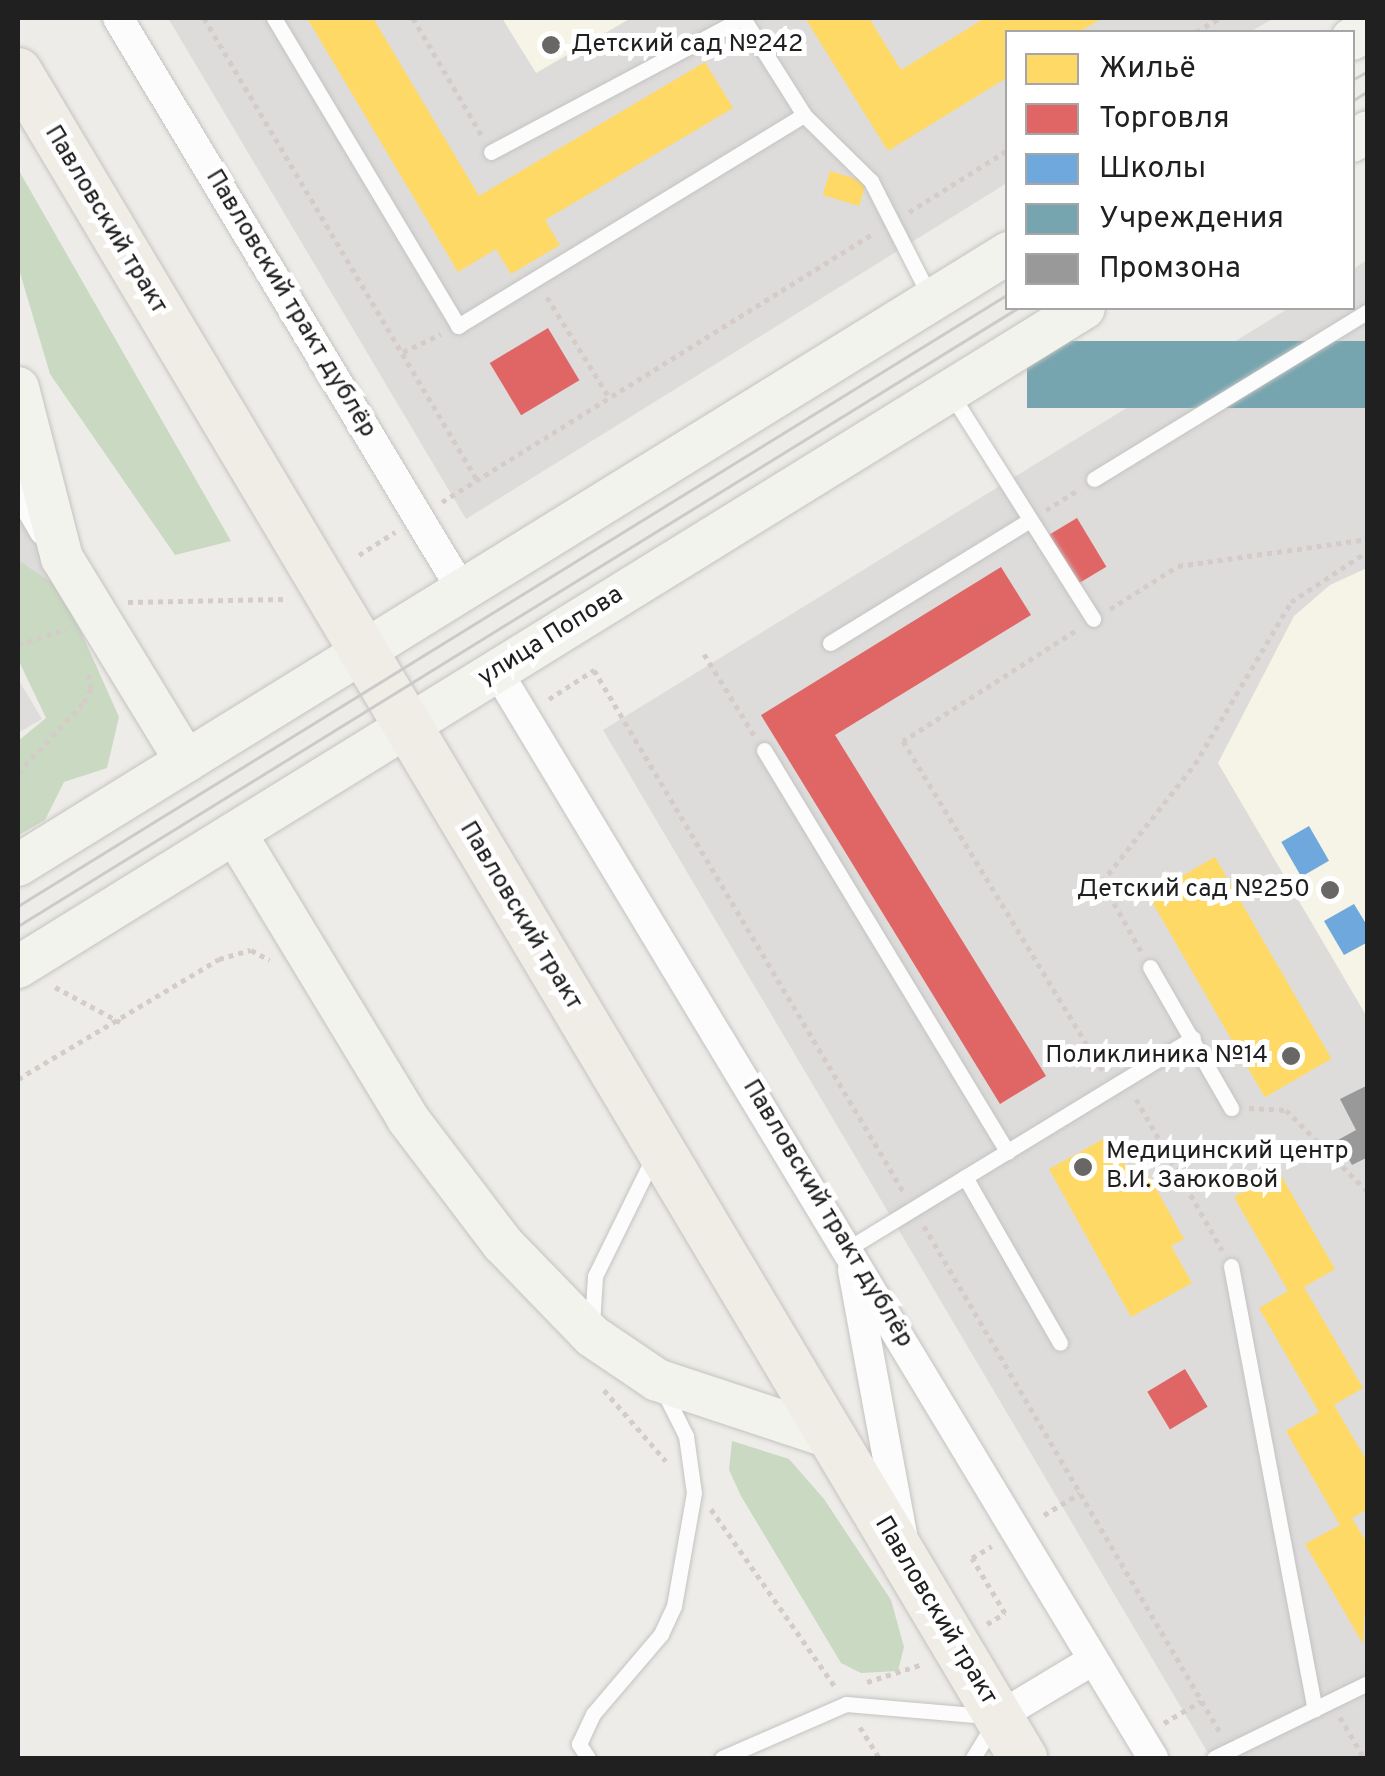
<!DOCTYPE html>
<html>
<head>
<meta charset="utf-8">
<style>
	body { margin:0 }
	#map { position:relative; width:1385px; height:1776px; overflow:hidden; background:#eeece9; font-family:Overpass,sans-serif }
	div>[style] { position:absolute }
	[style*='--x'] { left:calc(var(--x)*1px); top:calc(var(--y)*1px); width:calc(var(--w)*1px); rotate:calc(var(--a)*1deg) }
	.residential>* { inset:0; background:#dddcda }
	.education>* { inset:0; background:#f5f4e6 }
	.forest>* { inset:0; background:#cad9c2 }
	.parking>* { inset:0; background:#dedddc }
	.homes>* { inset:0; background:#ffd966; transform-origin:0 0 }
	.shops>* { inset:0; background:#e06666; transform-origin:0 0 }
	.schools>* { inset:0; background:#6fa8dc; transform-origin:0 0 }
	.public>* { inset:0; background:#76a5af; transform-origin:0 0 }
	.industry>* { inset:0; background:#999 }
	.path>* { height:5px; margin-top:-2.5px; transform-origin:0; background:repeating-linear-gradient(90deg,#d5cbc9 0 5px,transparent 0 10px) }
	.roads { filter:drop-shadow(0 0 2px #c4c3c1) drop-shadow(0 0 2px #c4c3c1) }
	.lane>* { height:15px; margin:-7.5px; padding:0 7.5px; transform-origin:7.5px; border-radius:7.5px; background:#fcfcfc }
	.street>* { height:30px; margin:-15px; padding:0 15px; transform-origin:15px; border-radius:15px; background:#fcfcfc }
	.secondary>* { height:42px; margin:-21px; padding:0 21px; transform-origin:21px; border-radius:21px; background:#f2f3ec }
	.primary>* { height:48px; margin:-24px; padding:0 24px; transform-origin:24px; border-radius:24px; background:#f0ece6 }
	.tram>* { height:2.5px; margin:-1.25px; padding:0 1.25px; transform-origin:1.25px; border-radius:1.25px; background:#cbcbca }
	.dots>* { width:28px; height:28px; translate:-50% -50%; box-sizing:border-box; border:5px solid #fff; border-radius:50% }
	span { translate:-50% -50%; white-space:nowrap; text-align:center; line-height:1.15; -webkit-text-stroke:10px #fff; paint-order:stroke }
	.poi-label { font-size:25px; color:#202020 }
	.left { translate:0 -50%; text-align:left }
	.right { translate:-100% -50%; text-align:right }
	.street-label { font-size:25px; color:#202020 }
	.frame { position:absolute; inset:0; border:20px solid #202020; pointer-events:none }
	.legend { position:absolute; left:1005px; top:30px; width:350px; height:280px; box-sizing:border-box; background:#fff; border:2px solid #a6a6a6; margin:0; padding:12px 18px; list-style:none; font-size:30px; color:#202020 }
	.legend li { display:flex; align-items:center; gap:20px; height:50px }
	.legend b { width:50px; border:2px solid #a6a6a6 }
</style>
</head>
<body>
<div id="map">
	<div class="residential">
		<div style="clip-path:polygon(168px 18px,1274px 18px,1250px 32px,1008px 32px,1007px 183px,466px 519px)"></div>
		<div style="clip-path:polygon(1367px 260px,1367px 1758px,1211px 1758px,603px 730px,1289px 308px,1352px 308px,1353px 269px)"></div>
		<div style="clip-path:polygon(18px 514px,69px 597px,18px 629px)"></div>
	</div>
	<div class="education">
		<div style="clip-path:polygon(502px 18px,631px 18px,536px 73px)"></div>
		<div style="clip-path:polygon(1367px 568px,1367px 1017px,1218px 763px,1294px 616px,1330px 585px)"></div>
	</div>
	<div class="forest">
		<div style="clip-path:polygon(18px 169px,231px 541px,175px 555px,50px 374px,18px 266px)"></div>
		<div style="clip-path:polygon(18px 560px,55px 585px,70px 607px,119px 717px,107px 768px,64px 782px,45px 820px,19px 835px,18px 741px,46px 718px,18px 659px)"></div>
		<div style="clip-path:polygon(732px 1441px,789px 1459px,824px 1499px,891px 1600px,904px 1647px,898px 1671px,861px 1673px,841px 1663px,741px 1496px,729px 1470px)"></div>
	</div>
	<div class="parking">
		<div style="clip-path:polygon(18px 679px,42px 719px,18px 733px)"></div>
	</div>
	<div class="homes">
		<div style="clip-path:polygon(307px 18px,373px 18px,479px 196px,705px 62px,733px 108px,545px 220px,560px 245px,511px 274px,496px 249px,458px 272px)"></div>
		<div style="clip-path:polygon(805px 18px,869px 18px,901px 70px,985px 18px,1103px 18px,1079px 32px,1008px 32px,1008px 77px,888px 151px)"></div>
		<div style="left:830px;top:171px;width:38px;height:25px;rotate:17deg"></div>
		<div style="left:1215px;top:857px;width:233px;height:77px;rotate:60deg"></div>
		<div style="clip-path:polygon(1109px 1136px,1127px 1169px,1141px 1161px,1184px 1239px,1171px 1246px,1192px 1283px,1131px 1317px,1049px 1169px)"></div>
		<div style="clip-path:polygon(1279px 1172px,1335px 1269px,1304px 1287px,1363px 1388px,1334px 1405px,1368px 1463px,1368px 1509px,1352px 1518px,1368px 1545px,1363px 1644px,1305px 1544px,1340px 1525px,1286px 1431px,1319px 1412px,1259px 1308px,1288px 1291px,1234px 1197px)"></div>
	</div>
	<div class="shops">
		<div style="left:548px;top:328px;width:61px;height:68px;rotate:59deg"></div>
		<div style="left:1077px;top:518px;width:57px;height:34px;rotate:59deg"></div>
		<div style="clip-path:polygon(1001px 567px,1031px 615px,835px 735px,1046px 1076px,1000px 1104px,761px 715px)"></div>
		<div style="left:1185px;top:1369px;width:44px;height:44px;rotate:59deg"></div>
	</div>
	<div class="schools">
		<div style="left:1309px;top:826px;width:40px;height:32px;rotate:60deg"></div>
		<div style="clip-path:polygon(1354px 904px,1368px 927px,1368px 942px,1344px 955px,1324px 921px)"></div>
	</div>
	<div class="public">
		<div style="left:1368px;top:341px;width:67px;height:341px;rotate:90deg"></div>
	</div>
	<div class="industry">
		<div style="clip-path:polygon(1368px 1085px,1368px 1157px,1352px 1165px,1338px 1140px,1356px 1130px,1340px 1099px)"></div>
	</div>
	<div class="path">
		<div style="--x:204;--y:18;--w:537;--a:59.42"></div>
		<div style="--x:413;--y:18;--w:137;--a:59.7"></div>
		<div style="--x:1196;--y:32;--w:28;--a:-30"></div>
		<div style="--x:909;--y:212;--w:117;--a:-32.1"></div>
		<div style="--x:547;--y:297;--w:118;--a:58.2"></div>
		<div style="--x:403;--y:352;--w:42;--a:-25.3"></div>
		<div style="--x:442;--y:502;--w:509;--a:-31.91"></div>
		<div style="--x:1046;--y:510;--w:39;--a:-32"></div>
		<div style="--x:359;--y:555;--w:43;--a:-32.6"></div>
		<div style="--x:128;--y:602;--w:159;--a:-1.1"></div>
		<div style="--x:1110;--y:609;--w:80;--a:-32.3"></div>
		<div style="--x:1178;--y:566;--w:192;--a:-8.1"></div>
		<div style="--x:1075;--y:631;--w:204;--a:147.4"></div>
		<div style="--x:903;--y:741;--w:385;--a:58.8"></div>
		<div style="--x:18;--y:645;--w:51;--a:-18.4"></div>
		<div style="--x:704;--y:654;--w:95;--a:58.3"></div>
		<div style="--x:549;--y:699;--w:54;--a:-32.8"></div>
		<div style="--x:594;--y:670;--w:606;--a:59.33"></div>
		<div style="--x:18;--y:773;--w:97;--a:-47.1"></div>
		<div style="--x:84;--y:702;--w:15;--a:-62"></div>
		<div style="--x:91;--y:689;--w:17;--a:-100"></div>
		<div style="--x:1141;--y:951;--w:79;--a:-119.5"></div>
		<div style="--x:1102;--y:882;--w:150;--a:-51.8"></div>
		<div style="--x:1195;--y:764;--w:188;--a:-59.3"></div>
		<div style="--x:1291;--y:602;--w:92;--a:-33.5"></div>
		<div style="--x:55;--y:987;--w:74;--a:28.3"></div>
		<div style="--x:18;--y:1079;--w:234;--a:-30.8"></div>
		<div style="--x:219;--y:959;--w:33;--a:-16"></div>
		<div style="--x:251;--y:950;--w:21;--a:28"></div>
		<div style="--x:1136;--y:1099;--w:174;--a:60.3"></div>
		<div style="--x:1249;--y:1108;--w:37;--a:3"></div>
		<div style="--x:1286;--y:1110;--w:116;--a:45"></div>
		<div style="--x:924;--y:1226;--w:588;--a:59.69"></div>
		<div style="--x:604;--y:1390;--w:94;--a:48.9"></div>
		<div style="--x:711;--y:1509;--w:218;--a:55.1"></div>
		<div style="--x:1044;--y:1515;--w:42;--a:-31.4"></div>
		<div style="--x:987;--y:1624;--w:21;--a:-31"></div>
		<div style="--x:1005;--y:1613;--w:64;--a:-121"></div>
		<div style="--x:972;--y:1558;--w:23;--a:-31"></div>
		<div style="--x:867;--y:1682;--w:59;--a:-17.8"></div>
		<div style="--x:1340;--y:1717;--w:48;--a:59.7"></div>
		<div style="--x:1164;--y:1723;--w:43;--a:-30.7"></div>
		<div style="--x:860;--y:1727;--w:36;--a:58"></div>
	</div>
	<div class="roads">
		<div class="lane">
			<div style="--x:274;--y:18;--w:359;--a:59.1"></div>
			<div style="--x:458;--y:326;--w:405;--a:-31.4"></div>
			<div style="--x:743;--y:18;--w:115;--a:57.8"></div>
			<div style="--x:804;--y:115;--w:94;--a:44.6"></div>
			<div style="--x:871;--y:181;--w:130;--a:63"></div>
			<div style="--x:491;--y:152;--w:285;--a:-28"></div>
			<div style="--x:951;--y:394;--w:266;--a:57.7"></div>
			<div style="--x:1094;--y:479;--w:321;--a:-31.5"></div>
			<div style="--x:830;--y:643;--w:235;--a:-31.6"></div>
			<div style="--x:764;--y:750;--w:470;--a:58.8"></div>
			<div style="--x:1150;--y:967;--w:163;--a:60.1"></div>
			<div style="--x:965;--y:1177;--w:191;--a:60.2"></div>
			<div style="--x:849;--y:1248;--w:403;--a:-31.4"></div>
			<div style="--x:1231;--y:1266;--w:451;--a:79.3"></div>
			<div style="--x:592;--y:1324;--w:48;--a:-86.4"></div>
			<div style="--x:595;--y:1276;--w:134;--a:-63.8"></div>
			<div style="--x:588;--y:1758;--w:17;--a:-123"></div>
			<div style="--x:579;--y:1744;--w:33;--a:-65"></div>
			<div style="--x:593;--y:1714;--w:105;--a:-49.6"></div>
			<div style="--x:661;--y:1634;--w:31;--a:-65"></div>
			<div style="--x:674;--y:1606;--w:115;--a:-80"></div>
			<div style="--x:694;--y:1493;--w:58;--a:-98"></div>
			<div style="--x:686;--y:1436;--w:49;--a:-116.6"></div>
			<div style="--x:722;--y:1758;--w:135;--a:-23.5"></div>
			<div style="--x:846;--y:1704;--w:153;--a:4.9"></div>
			<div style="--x:998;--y:1717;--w:48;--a:121.4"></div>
			<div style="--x:1214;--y:1758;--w:171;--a:-26"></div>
		</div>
		<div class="street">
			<div style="--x:118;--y:18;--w:667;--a:58.98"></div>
			<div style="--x:18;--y:485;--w:52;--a:60"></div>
			<div style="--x:497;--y:671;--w:1270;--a:58.89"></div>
			<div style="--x:853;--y:1270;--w:269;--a:79.5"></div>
			<div style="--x:998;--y:1717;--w:111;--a:-31"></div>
		</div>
		<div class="secondary">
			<div style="--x:1352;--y:39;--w:18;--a:-29"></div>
			<div style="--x:1352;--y:141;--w:18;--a:-29"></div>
			<div style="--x:18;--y:388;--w:176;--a:75.5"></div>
			<div style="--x:62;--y:558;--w:238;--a:58.6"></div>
			<div style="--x:235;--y:833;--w:334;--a:58.8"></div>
			<div style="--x:408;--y:1119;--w:156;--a:52.8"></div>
			<div style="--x:502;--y:1243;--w:129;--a:45.9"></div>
			<div style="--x:592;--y:1336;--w:78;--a:34.1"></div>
			<div style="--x:657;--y:1380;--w:184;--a:18.3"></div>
			<div style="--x:18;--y:865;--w:1164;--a:-31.72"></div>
			<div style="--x:18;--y:967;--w:1253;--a:-31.72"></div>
		</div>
		<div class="primary">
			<div style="--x:18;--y:72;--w:1963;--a:59.2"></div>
		</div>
	</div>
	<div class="tram">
		<div style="--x:1352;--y:80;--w:18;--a:-29"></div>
		<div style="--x:1352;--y:101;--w:19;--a:-32"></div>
		<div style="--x:18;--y:906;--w:1164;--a:-31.72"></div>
		<div style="--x:18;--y:926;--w:1176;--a:-31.72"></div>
	</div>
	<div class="dots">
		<div style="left:551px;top:45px;background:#686766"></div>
		<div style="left:1330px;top:890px;background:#686766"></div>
		<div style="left:1291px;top:1056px;background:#686766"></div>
		<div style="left:1083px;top:1167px;background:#686766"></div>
	</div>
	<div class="poi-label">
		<span class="left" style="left:571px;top:45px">Детский сад №242</span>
		<span class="right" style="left:1310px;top:890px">Детский сад №250</span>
		<span class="right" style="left:1268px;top:1056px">Поликлиника №14</span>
		<span class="left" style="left:1106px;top:1167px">Медицинский центр<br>В.И. Заюковой</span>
	</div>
	<div class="street-label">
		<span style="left:105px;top:220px;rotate:59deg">Павловский тракт</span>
		<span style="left:290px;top:304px;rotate:59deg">Павловский тракт дублёр</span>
		<span style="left:551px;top:637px;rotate:-32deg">улица Попова</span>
		<span style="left:520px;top:916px;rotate:59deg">Павловский тракт</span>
		<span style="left:827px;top:1214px;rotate:59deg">Павловский тракт дублёр</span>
		<span style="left:935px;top:1611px;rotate:59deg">Павловский тракт</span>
	</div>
	<div class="frame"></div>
	<ul class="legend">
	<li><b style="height:28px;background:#ffd966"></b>Жильё</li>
	<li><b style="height:28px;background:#e06666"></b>Торговля</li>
	<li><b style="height:28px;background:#6fa8dc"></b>Школы</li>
	<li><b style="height:28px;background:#76a5af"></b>Учреждения</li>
	<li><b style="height:28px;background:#999"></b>Промзона</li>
	</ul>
</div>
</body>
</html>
